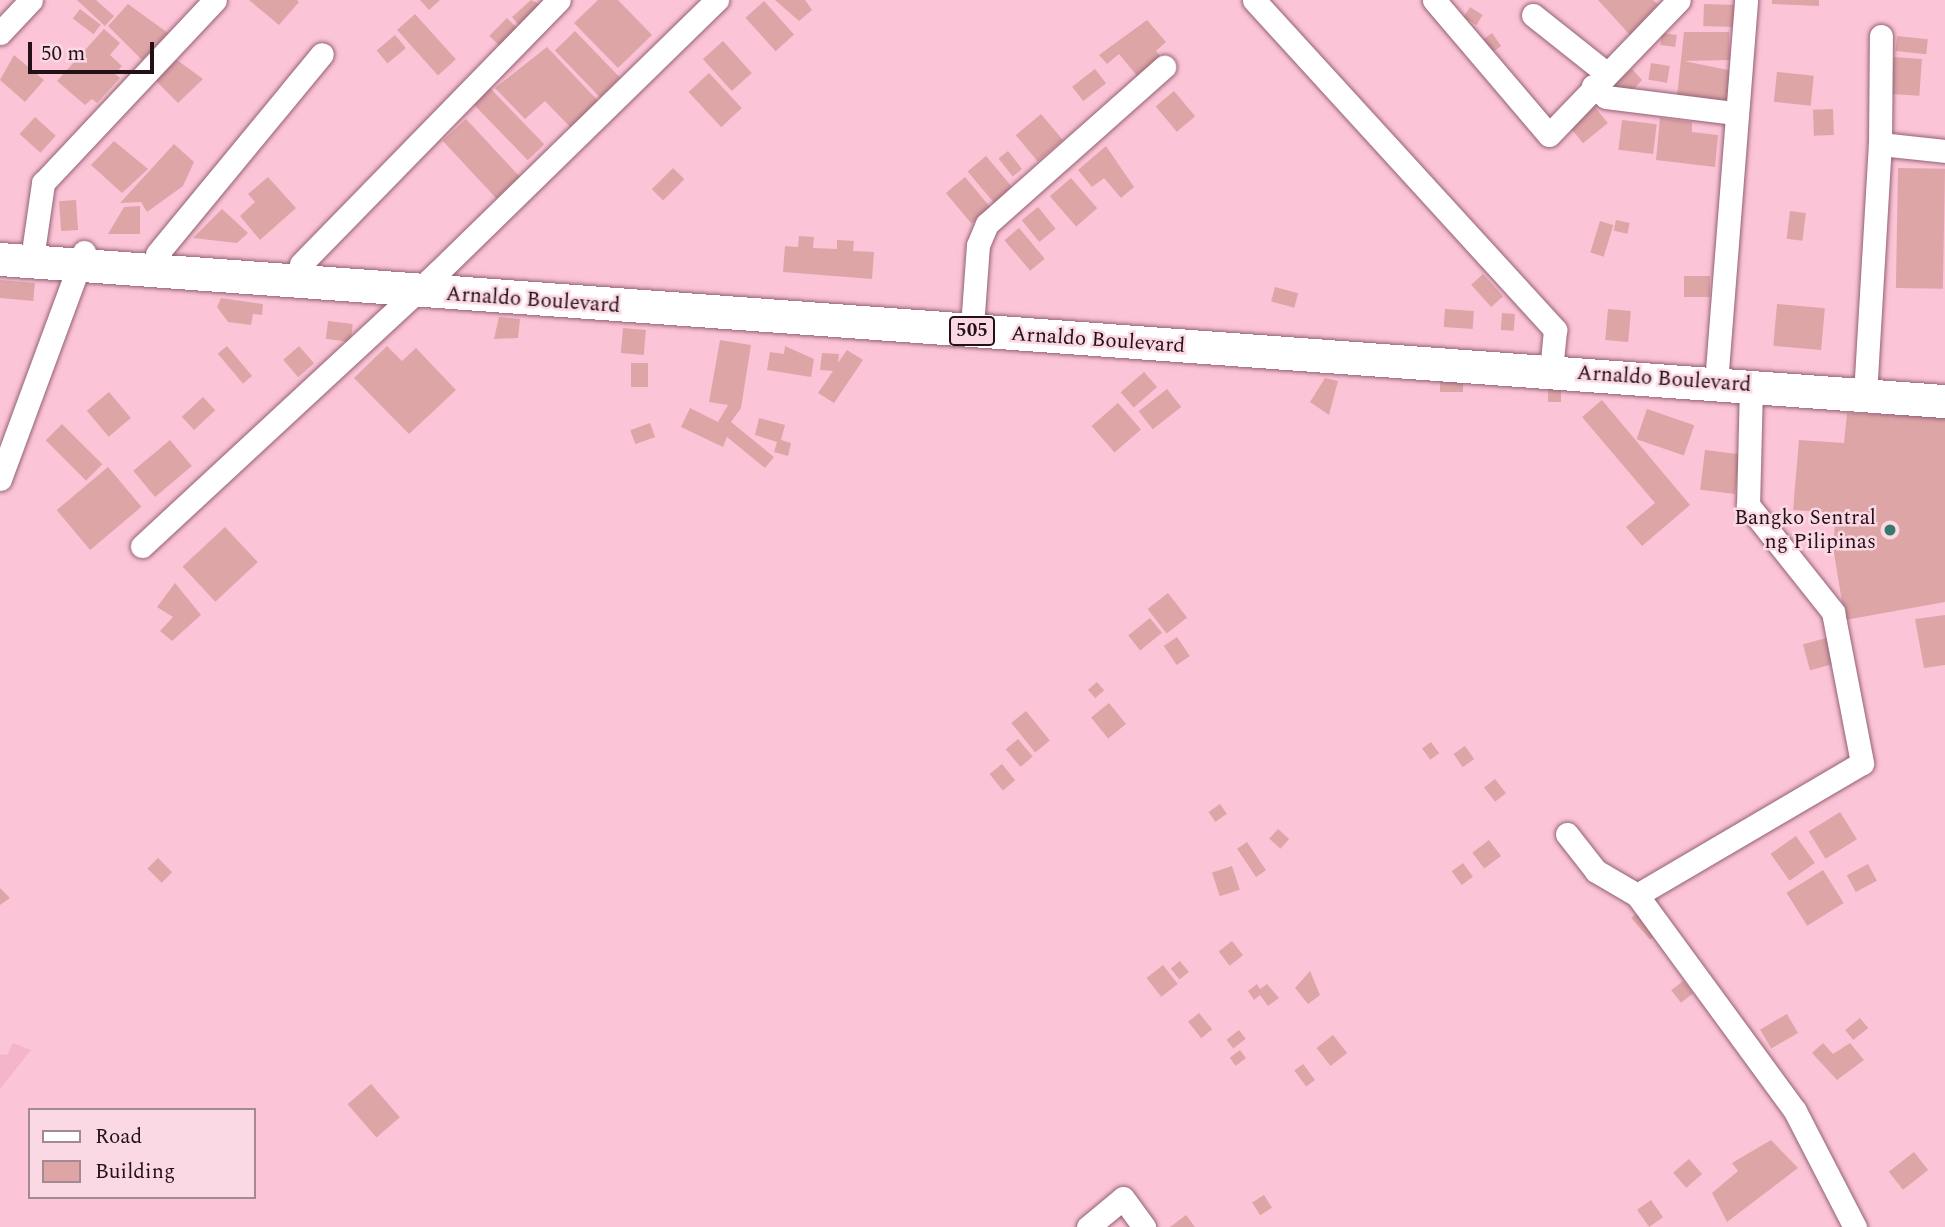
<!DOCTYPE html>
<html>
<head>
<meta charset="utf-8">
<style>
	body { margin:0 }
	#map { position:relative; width:1945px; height:1227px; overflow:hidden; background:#fcc4d7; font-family:Spectral,serif }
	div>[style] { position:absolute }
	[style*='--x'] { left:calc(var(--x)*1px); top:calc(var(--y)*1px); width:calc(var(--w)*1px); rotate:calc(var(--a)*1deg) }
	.built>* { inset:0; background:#f4b5cb }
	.building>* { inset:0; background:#dea5a7; transform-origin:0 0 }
	.roads { filter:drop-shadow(0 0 2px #926173) drop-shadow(0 0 2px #926173) }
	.minor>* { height:23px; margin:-11.5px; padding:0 11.5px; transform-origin:11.5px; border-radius:11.5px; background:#fff }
	.highway>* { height:33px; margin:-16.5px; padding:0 16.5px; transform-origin:16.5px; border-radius:16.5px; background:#fff }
	.dots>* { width:19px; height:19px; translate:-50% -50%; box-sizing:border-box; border:4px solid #fbd9e4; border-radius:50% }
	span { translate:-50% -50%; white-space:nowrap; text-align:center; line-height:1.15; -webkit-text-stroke:5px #fbd9e4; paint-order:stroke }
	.shield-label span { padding:2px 5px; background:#fbd9e4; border:2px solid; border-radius:5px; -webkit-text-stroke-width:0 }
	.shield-label { font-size:19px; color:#241118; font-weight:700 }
	.street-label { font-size:21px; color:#241118 }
	.poi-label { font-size:21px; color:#241118 }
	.right { translate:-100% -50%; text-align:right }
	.legend { position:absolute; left:28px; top:1108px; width:228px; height:91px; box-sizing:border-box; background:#fbd9e4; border:2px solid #a58992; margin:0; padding:9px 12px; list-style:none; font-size:21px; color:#241118 }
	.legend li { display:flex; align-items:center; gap:14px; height:35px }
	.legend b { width:35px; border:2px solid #a58992 }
	.scale { position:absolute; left:28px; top:42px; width:126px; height:32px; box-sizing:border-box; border:4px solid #241118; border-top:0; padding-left:9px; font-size:21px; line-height:24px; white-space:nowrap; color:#241118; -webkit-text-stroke:5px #fbd9e4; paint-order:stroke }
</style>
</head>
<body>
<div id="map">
	<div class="built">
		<div style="clip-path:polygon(13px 1043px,31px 1050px,0 1089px,0 1054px,7px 1055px)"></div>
	</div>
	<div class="building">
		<div style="clip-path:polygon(77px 0,96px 0,114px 16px,105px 26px)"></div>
		<div style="clip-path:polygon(249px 0,297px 0,299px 2px,279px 25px)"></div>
		<div style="clip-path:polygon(420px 0,440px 0,429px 10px)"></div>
		<div style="clip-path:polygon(531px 0,541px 5px,519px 25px,512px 17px)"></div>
		<div style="clip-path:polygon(598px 0,618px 0,652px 35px,618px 68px,574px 23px)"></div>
		<div style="clip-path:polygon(775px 0,805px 0,812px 10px,799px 21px)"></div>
		<div style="clip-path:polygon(1598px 0,1653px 0,1658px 4px,1630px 35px)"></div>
		<div style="clip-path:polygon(1772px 0,1819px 0,1819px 6px,1772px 4px)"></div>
		<div style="left:764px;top:1px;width:45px;height:25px;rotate:48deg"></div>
		<div style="clip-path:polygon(128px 4px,168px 33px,142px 60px,108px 26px)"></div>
		<div style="left:1704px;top:4px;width:32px;height:22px;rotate:2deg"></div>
		<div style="left:1470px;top:7px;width:15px;height:12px;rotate:32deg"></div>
		<div style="left:80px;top:9px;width:26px;height:12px;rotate:37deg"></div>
		<div style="left:415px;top:14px;width:61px;height:24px;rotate:48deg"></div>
		<div style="left:507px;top:18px;width:16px;height:25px;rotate:45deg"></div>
		<div style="clip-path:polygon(1147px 20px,1166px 42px,1156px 51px,1162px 58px,1138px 77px,1119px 54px,1107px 64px,1099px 55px)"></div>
		<div style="clip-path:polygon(104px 29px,120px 43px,110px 55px,122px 66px,115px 74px,120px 78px,97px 103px,92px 99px,85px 105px,57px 81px)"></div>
		<div style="left:575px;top:31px;width:65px;height:28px;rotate:46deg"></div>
		<div style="clip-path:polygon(1684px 32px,1729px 32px,1730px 60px,1684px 61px,1733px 71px,1725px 106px,1677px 96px)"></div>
		<div style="left:1492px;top:33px;width:16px;height:12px;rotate:55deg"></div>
		<div style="left:1662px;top:33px;width:15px;height:12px;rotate:8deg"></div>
		<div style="left:395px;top:35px;width:17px;height:24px;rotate:50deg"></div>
		<div style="left:1897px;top:36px;width:31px;height:15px;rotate:6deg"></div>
		<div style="left:723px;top:41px;width:43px;height:27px;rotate:48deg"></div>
		<div style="clip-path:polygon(547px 47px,601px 104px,573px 130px,545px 101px,525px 119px,495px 88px)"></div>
		<div style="clip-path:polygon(14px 55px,44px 80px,25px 102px,0 80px)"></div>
		<div style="left:1894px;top:57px;width:28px;height:37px;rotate:4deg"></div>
		<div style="clip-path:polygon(177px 60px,203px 79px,178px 103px,155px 80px)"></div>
		<div style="left:1651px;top:63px;width:19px;height:17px;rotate:9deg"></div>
		<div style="left:1095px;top:69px;width:18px;height:29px;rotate:52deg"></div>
		<div style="clip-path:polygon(1632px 69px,1642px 80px,1632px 91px,1619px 92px,1613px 85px)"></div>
		<div style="left:1777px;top:72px;width:37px;height:30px;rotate:6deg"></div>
		<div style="left:709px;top:73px;width:48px;height:28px;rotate:47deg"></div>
		<div style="left:488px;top:86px;width:81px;height:23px;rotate:46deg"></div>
		<div style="left:1174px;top:91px;width:33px;height:24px;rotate:50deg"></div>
		<div style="left:1594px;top:106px;width:22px;height:32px;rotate:51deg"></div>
		<div style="left:1833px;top:109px;width:26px;height:20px;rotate:88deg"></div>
		<div style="left:1041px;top:114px;width:34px;height:33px;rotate:50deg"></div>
		<div style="left:35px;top:117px;width:28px;height:23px;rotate:42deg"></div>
		<div style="clip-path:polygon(1660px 118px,1692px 122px,1692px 132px,1718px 135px,1715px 167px,1656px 160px)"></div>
		<div style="left:466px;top:119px;width:79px;height:32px;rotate:47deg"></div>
		<div style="left:1622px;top:120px;width:35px;height:30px;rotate:7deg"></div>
		<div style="clip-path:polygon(114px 141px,148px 169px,122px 193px,91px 165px)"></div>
		<div style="clip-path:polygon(174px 144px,194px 162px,183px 186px,147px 212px,141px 202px,120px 203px)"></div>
		<div style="clip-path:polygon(1106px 146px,1134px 187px,1121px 198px,1104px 178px,1092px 187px,1078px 170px)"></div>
		<div style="left:1008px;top:151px;width:23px;height:12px;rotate:52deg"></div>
		<div style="left:986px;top:156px;width:43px;height:24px;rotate:50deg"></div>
		<div style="left:673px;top:168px;width:16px;height:30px;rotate:45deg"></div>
		<div style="left:1898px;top:168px;width:47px;height:120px;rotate:1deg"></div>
		<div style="clip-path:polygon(268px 177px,296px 208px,260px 240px,240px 216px,255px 202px,248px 194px)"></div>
		<div style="left:965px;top:177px;width:40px;height:25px;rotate:50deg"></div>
		<div style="left:1071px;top:178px;width:40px;height:28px;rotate:49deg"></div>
		<div style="left:76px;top:200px;width:30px;height:17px;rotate:86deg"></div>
		<div style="clip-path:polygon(140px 206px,140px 234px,108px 234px,124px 207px)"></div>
		<div style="left:1038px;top:207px;width:28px;height:21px;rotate:51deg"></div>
		<div style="clip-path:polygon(222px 209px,248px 233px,237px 243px,193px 238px)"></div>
		<div style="left:1790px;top:211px;width:16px;height:28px;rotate:7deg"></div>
		<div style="left:1616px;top:220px;width:14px;height:11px;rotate:12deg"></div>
		<div style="left:1600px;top:221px;width:14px;height:33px;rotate:17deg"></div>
		<div style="left:1019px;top:228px;width:40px;height:19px;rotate:50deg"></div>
		<div style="clip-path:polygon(799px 236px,814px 237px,813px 248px,837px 249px,837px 240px,854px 241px,853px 251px,874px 252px,872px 279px,783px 272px,785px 246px,798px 247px)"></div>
		<div style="left:1483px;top:274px;width:30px;height:16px;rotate:48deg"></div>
		<div style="left:1684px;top:276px;width:26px;height:21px"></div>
		<div style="left:0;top:280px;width:35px;height:18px;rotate:5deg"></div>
		<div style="left:1275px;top:287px;width:24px;height:15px;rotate:15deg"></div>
		<div style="clip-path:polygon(221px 298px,263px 304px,262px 315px,253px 314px,251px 325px,228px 322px,217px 307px)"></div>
		<div style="left:1777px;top:304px;width:48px;height:42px;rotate:5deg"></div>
		<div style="left:1445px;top:309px;width:29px;height:18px;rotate:4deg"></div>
		<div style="left:1608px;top:309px;width:23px;height:31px;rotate:5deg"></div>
		<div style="left:1502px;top:313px;width:13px;height:17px;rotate:4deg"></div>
		<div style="clip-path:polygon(499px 317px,520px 319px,518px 338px,494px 339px)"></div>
		<div style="left:328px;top:321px;width:25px;height:18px;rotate:7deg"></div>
		<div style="left:623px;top:328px;width:23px;height:25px;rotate:5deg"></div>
		<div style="clip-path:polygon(720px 340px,751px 345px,741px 408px,731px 422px,774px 457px,765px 468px,727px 437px,723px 447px,681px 427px,690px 408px,718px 422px,728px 405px,709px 402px)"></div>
		<div style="left:227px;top:346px;width:39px;height:12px;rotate:50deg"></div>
		<div style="left:299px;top:346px;width:23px;height:21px;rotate:49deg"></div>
		<div style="clip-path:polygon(387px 346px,402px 361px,416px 348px,456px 390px,409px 434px,354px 378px)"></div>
		<div style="clip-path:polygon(785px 346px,814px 359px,811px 377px,767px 370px,770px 352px,784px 354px)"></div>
		<div style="clip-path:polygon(847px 350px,863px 360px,834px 403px,818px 393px,833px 371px,820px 370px,822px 353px,839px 354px,838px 363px)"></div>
		<div style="left:631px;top:363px;width:17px;height:24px"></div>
		<div style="left:1144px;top:372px;width:20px;height:31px;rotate:49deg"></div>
		<div style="clip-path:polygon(1325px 378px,1338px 381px,1329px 415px,1310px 402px)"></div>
		<div style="left:1440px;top:382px;width:23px;height:10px"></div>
		<div style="left:1548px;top:385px;width:13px;height:17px"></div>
		<div style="left:1167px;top:389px;width:23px;height:36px;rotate:52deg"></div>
		<div style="left:109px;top:392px;width:34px;height:29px;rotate:50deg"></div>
		<div style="left:203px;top:397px;width:18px;height:29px;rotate:47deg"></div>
		<div style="clip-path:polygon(1602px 400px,1690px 505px,1642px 546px,1626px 527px,1655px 503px,1582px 417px)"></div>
		<div style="left:1118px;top:403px;width:35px;height:35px;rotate:49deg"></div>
		<div style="left:1647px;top:409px;width:50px;height:32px;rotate:19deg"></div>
		<div style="clip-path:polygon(1847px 413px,1945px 417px,1945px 602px,1845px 620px,1833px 547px,1836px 513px,1793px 510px,1799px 440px,1844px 443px)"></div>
		<div style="clip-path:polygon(759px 418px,785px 425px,781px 440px,791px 443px,788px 456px,774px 452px,777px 442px,755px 435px)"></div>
		<div style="left:650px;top:423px;width:15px;height:21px;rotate:70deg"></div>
		<div style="left:62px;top:424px;width:57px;height:23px;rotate:45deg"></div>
		<div style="left:170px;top:440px;width:34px;height:48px;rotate:50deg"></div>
		<div style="left:1705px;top:450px;width:35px;height:40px;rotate:7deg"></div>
		<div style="left:108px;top:467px;width:52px;height:67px;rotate:50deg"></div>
		<div style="left:225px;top:527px;width:48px;height:58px;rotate:47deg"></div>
		<div style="clip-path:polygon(175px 583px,201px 615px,172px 641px,160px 631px,173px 617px,157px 607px)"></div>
		<div style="left:1168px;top:593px;width:31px;height:26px;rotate:52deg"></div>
		<div style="clip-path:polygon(1945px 615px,1945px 665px,1924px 668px,1915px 619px)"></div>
		<div style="left:1150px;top:618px;width:19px;height:28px;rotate:51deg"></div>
		<div style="left:1177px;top:637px;width:23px;height:16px;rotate:56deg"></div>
		<div style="left:1830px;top:637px;width:27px;height:28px;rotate:75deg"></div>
		<div style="left:1097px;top:682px;width:11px;height:12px;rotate:49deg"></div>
		<div style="left:1109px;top:703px;width:27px;height:23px;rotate:51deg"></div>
		<div style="left:1026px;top:711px;width:38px;height:19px;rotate:51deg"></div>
		<div style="left:1018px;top:739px;width:23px;height:16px;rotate:50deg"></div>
		<div style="left:1431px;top:742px;width:14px;height:11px;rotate:54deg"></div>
		<div style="left:1465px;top:746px;width:16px;height:14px;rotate:55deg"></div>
		<div style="left:1002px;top:764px;width:21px;height:16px;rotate:51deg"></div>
		<div style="left:1495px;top:779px;width:18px;height:14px;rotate:52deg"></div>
		<div style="left:1220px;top:804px;width:12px;height:14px;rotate:55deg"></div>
		<div style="left:1840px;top:812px;width:32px;height:37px;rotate:58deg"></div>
		<div style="left:1278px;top:829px;width:15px;height:13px;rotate:42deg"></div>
		<div style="left:1796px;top:836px;width:33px;height:31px;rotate:55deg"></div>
		<div style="left:1489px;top:840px;width:20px;height:21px;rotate:53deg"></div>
		<div style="left:1247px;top:842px;width:34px;height:12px;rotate:56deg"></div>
		<div style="left:158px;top:858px;width:20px;height:15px;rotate:45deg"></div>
		<div style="left:1463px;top:863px;width:17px;height:14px;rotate:54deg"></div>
		<div style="left:1868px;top:864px;width:19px;height:24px;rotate:62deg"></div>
		<div style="left:1232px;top:866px;width:25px;height:21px;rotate:72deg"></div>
		<div style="left:1823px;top:870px;width:39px;height:43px;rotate:58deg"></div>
		<div style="clip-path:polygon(0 888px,10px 898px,0 905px)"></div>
		<div style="left:1638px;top:912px;width:29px;height:9px;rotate:49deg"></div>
		<div style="left:1232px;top:941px;width:18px;height:17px;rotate:52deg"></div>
		<div style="left:1180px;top:961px;width:14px;height:12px;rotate:51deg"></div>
		<div style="left:1163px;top:965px;width:24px;height:21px;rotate:52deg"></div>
		<div style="clip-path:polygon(1310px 971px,1320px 995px,1308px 1004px,1295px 988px)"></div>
		<div style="left:1683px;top:981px;width:16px;height:15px;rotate:52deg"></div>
		<div style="clip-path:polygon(1257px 984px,1260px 989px,1267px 984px,1279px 998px,1268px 1006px,1260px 995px,1254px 1000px,1248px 991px)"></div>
		<div style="left:1199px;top:1013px;width:21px;height:14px;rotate:51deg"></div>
		<div style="left:1787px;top:1014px;width:22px;height:31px;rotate:60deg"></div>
		<div style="left:1860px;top:1018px;width:13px;height:19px;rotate:51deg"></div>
		<div style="left:1239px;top:1030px;width:11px;height:16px;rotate:52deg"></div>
		<div style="left:1333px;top:1035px;width:23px;height:21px;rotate:52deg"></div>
		<div style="clip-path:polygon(1823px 1043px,1833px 1054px,1850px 1043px,1864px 1060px,1837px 1080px,1812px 1053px)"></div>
		<div style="left:1240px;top:1050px;width:10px;height:13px;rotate:53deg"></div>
		<div style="left:1303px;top:1064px;width:20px;height:11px;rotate:53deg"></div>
		<div style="left:371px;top:1084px;width:44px;height:31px;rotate:49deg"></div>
		<div style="clip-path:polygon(1771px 1140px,1798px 1168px,1727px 1222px,1712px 1193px,1738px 1171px,1732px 1163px)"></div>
		<div style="left:1914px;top:1152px;width:23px;height:32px;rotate:52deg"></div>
		<div style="left:1689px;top:1159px;width:20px;height:21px;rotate:49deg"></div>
		<div style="left:1264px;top:1195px;width:15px;height:14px;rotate:58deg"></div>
		<div style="left:1651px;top:1200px;width:21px;height:17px;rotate:55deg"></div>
		<div style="clip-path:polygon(1186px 1215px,1195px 1227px,1170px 1227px)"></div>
	</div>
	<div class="roads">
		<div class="minor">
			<div style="--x:1254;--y:0;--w:447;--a:47.6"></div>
			<div style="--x:1555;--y:330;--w:41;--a:95.6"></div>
			<div style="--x:1434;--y:0;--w:177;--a:49.6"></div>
			<div style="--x:1549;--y:135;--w:187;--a:-46.1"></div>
			<div style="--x:1533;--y:15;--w:92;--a:38.4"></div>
			<div style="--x:0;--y:33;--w:45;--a:-46.8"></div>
			<div style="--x:1593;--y:86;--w:17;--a:40"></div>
			<div style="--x:1606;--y:97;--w:130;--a:7.1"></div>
			<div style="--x:1880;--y:144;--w:108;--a:-89.5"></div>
			<div style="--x:34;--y:245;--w:63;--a:-81.7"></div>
			<div style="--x:43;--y:183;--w:251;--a:-46.8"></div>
			<div style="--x:157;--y:254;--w:259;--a:-50.5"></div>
			<div style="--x:301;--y:264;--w:369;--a:-45.7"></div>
			<div style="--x:973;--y:313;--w:68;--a:-85.8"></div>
			<div style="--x:978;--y:245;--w:23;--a:-67"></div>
			<div style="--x:987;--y:224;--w:237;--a:-41.6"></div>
			<div style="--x:1716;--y:383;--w:384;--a:-85.5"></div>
			<div style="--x:1751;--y:385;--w:120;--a:91.4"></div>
			<div style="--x:1748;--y:505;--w:137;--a:51.5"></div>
			<div style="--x:1833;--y:612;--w:154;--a:79.1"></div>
			<div style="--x:1862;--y:763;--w:261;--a:149.6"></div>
			<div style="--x:1637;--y:895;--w:268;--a:53.8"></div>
			<div style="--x:1795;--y:1111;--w:131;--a:62.7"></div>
			<div style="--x:1865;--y:395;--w:251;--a:-86.6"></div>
			<div style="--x:1880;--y:144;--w:65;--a:6.1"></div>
			<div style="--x:0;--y:479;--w:242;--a:-69.7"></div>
			<div style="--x:142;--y:546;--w:403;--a:-42.8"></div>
			<div style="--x:438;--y:272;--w:390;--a:-44.3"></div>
			<div style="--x:1567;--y:834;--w:47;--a:51.9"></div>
			<div style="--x:1596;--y:871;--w:48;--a:30.3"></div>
			<div style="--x:1088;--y:1227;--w:45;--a:-39.6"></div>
			<div style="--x:1123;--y:1198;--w:36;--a:54"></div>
		</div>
		<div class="highway">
			<div style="--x:0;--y:259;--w:1950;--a:4.18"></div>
		</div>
	</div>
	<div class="dots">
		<div style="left:1890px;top:530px;background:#37796a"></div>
	</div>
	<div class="shield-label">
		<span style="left:972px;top:331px">505</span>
	</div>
	<div class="street-label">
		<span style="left:533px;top:300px;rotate:4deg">Arnaldo Boulevard</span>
		<span style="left:1098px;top:340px;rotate:4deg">Arnaldo Boulevard</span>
		<span style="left:1664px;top:379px;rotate:4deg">Arnaldo Boulevard</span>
	</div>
	<div class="poi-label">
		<span class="right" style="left:1876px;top:530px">Bangko Sentral<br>ng Pilipinas</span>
	</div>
	<ul class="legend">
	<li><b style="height:9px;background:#fff"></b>Road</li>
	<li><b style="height:19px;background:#dea5a7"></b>Building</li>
	</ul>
	<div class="scale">50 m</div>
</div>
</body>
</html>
